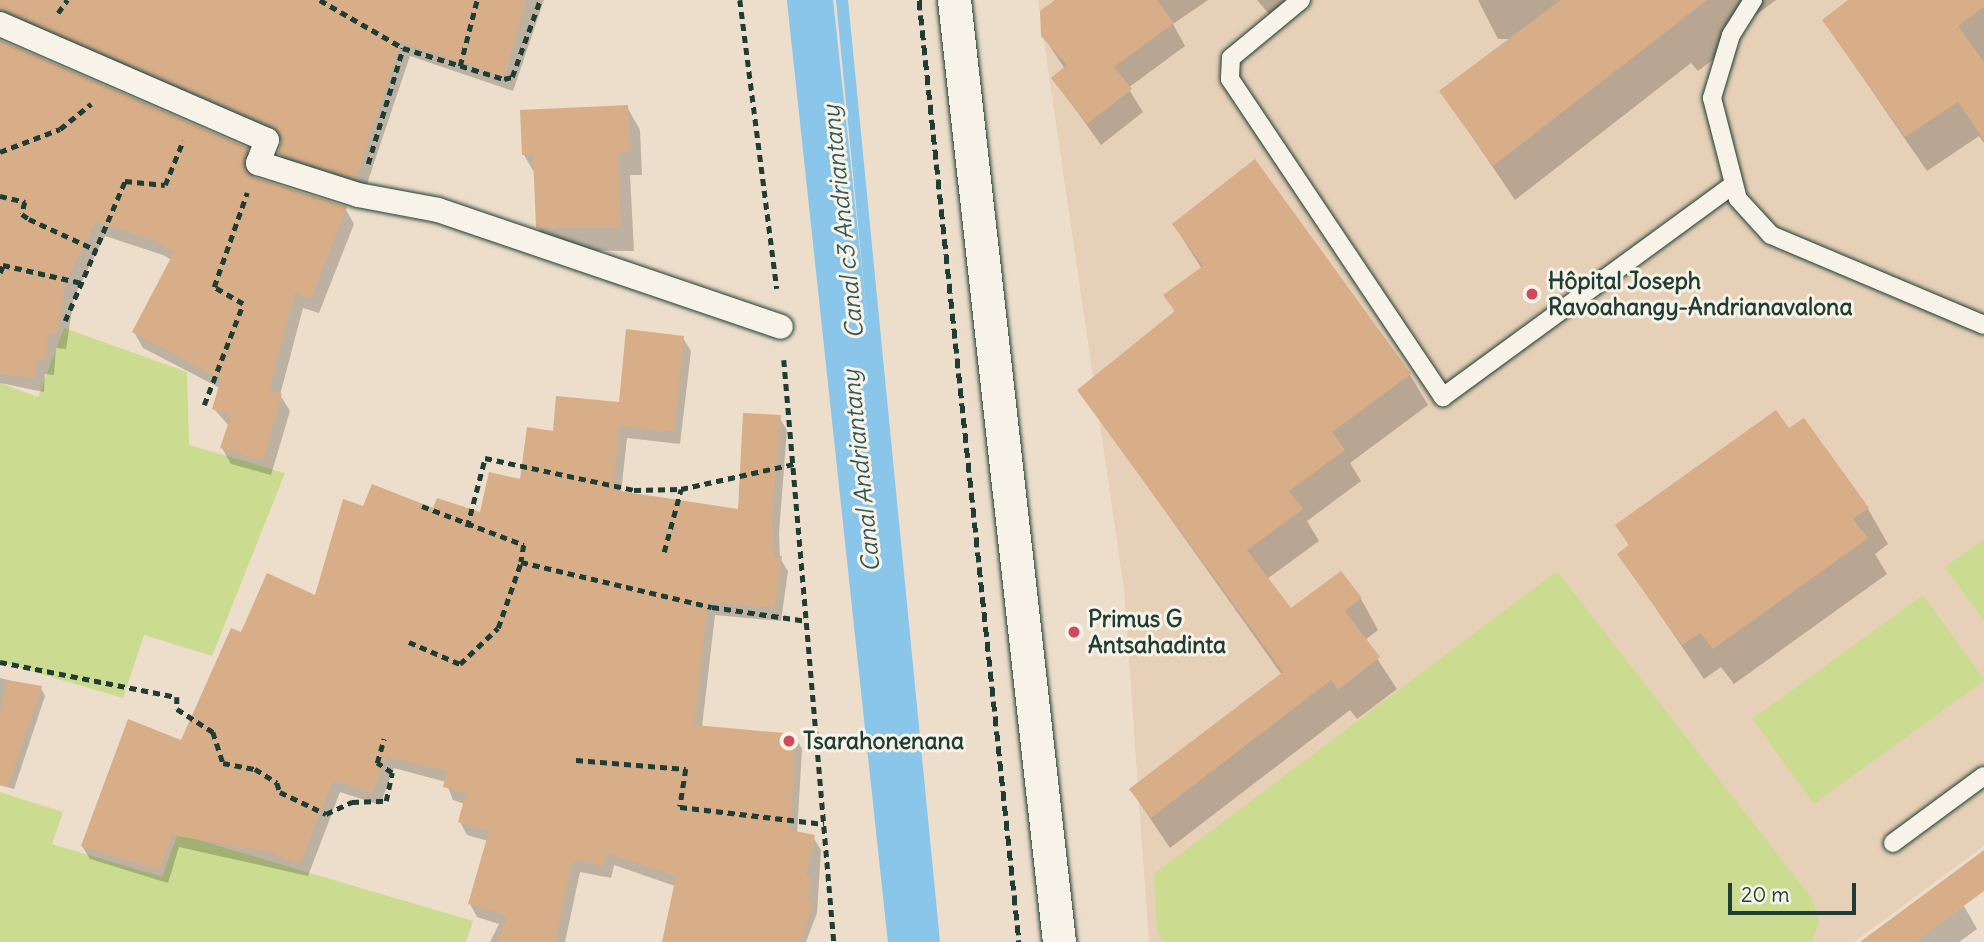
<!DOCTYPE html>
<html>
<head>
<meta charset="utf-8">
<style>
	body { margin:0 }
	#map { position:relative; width:1984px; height:942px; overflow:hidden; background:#eddecb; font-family:Delius,sans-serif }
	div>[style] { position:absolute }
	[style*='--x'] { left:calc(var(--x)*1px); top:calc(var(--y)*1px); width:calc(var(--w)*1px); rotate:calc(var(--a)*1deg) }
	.built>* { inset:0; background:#e6d0b7 }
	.green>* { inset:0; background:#cbdc90; transform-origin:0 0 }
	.shadow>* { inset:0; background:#0003 }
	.stream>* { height:12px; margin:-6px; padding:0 6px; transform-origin:6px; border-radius:6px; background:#8ac6ea }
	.canal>* { height:46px; margin:-23px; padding:0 23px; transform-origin:23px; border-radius:23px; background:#8ac6ea }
	.building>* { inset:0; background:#d7ae88 }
	.path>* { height:4.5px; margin-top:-2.25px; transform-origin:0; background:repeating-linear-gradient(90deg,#1f3d34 0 7px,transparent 0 12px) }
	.roads { filter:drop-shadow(0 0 2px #1f3d34) drop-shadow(0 0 2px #1f3d34) }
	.service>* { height:18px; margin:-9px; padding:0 9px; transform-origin:9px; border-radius:9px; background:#f7f3e8 }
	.pedestrian>* { height:24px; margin:-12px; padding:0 12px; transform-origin:12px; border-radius:12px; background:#f7f3e8 }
	.minor>* { height:33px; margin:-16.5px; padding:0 16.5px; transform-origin:16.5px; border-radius:16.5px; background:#f7f3e8 }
	.rail>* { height:5px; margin-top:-2.5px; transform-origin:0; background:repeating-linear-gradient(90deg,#1f3d34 0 10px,transparent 0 15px) }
	.dots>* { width:19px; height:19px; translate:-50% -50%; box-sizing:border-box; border:4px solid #f7f3e8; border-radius:50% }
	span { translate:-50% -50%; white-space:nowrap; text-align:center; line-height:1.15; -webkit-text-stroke:6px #f7f3e8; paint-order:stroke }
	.poi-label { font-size:23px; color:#1f3d34; font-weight:700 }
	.left { translate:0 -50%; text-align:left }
	.water-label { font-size:24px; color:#345858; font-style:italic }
	.scale { position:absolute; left:1728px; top:883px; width:128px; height:32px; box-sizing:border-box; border:4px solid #1f3d34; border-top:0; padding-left:9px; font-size:21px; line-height:24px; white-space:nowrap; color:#1f3d34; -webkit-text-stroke:5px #f7f3e8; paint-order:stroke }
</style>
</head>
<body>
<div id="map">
	<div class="built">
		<div style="clip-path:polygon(1038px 0,1984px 0,1984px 846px,1854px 942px,1149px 942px,1124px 589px)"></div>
	</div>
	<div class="green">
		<div style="clip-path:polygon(64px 328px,187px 372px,189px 445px,285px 473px,212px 656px,144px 635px,123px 698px,0 662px,0 383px,38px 397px)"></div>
		<div style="clip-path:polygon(1984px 539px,1984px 621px,1945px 567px)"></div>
		<div style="clip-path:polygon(1557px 571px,1813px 900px,1819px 922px,1812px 942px,1164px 942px,1157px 932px,1154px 874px)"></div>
		<div style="left:1923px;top:595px;width:105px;height:211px;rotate:54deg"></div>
		<div style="clip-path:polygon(0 792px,63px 812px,52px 844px,162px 877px,178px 834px,473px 921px,466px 942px,0 942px)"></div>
	</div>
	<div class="shadow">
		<div style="clip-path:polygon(0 0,544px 0,513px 91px,410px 56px,364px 193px,288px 169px,279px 153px,282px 141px,16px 25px,0 27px)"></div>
		<div style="clip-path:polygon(1058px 0,1208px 0,1173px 24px,1185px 46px,1128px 88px,1143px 112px,1101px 145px,1053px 78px,1065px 69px,1043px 36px)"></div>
		<div style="clip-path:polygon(1257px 0,1297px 0,1273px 19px)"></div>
		<div style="clip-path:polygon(1478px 0,1776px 0,1725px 38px,1730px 47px,1698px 71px,1691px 63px,1515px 200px,1442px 92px,1512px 39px,1498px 39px)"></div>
		<div style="clip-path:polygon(1851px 0,1984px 0,1984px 143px,1979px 136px,1927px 171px,1824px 21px)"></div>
		<div style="clip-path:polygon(0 42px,247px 149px,256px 165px,252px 179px,345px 208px,354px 224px,319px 313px,303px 308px,280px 395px,290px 411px,271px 475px,231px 464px,222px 448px,229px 426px,214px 409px,220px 388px,143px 348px,134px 332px,172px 260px,163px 255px,105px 236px,74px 297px,66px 349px,56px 348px,54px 375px,45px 374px,44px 392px,0 383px)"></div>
		<div style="clip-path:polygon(627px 107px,640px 130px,642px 175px,630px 175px,634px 251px,551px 250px,538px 227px,535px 174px,524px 155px)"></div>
		<div style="clip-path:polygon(1174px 225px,1410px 375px,1428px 405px,1350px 463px,1361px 481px,1307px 521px,1319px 541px,1267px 579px,1291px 610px,1361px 599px,1378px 630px,1365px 640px,1397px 689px,1357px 719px,1350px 710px,1170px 848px,1131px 790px,1282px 675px,1079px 390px,1175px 312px,1166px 295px,1202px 269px)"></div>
		<div style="clip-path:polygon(683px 338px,691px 351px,680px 444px,627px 438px,621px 493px,739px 511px,779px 417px,787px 430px,779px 533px,780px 558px,788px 571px,781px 621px,715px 615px,702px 727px,795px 736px,802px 749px,797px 834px,813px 837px,821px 850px,817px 913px,806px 942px,664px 942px,675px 886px,614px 865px,611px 878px,580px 872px,565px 942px,490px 942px,499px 924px,477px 917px,470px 904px,488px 841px,467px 835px,460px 822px,465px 804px,453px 800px,446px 782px,394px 768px,380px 805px,340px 792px,308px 876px,179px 847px,168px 883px,90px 859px,82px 846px,182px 742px,242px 635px,316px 597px,364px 508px,481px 515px,521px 481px,554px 433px,620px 404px)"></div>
		<div style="clip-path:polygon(1788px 430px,1868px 509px,1888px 544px,1875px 554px,1887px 574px,1734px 684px,1721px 667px,1704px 679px,1619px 554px,1630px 547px,1617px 526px)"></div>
		<div style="clip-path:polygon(0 678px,41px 688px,45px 696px,14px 789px,0 785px)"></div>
		<div style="clip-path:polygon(1964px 906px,1977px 929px,1959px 942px,1913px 942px)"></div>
	</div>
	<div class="stream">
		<div style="--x:842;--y:0;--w:946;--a:84.42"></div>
	</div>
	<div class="canal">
		<div style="--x:810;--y:0;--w:947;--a:83.88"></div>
	</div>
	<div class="building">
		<div style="clip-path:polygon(0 0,526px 0,504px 77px,401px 42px,356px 179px,278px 154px,282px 137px,273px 126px,0 9px)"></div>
		<div style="clip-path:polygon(1055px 0,1157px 0,1174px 23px,1114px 67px,1132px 89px,1087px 124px,1051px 78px,1067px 65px,1041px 36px,1040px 11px)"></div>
		<div style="clip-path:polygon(1561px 0,1707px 0,1493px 166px,1439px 91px)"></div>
		<div style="clip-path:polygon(1848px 0,1984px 0,1984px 7px,1958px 26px,1984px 62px,1984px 140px,1958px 102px,1905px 137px,1822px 20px)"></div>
		<div style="clip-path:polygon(0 40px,248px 148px,244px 166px,253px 177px,347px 207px,311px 299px,295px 293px,269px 390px,282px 394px,263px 461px,220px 448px,231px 415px,212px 409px,221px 379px,132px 332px,174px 252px,153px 240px,96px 222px,66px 281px,57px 334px,48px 333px,46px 360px,37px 359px,35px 378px,0 374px)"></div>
		<div style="clip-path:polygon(628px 105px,630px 152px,618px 153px,621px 228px,536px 228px,533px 155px,522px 155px,520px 110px)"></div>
		<div style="clip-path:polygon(1255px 159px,1411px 374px,1332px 432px,1345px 450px,1289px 491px,1303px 509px,1247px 550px,1291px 608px,1341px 571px,1362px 598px,1345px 611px,1380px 657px,1338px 690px,1331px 680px,1151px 818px,1129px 789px,1283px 672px,1077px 390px,1175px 311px,1163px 295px,1203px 266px,1172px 224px)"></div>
		<div style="clip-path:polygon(626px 329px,684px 336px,674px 432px,620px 426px,613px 490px,738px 509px,743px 413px,781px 415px,772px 519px,774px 556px,782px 556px,775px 608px,708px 602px,694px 725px,796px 734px,790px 830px,815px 835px,806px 876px,813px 878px,807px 898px,813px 900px,802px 942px,662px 942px,676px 876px,607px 853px,604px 866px,573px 859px,555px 942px,496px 942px,508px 916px,468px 904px,489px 831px,458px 822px,466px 793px,443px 787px,447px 771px,387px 756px,372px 793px,333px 780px,300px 864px,269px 852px,172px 835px,160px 870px,81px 846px,128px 719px,181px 740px,231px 628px,241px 632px,267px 573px,315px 595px,343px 499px,363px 506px,372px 484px,433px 508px,437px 498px,480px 512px,489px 472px,520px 479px,527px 427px,553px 431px,556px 396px,619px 402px)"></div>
		<div style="clip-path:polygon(1776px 410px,1789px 428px,1804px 418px,1869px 508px,1853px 519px,1868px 538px,1713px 649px,1700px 633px,1682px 645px,1617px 554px,1629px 545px,1615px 525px)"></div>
		<div style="clip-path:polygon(7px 680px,42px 686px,8px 787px,0 785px,0 715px)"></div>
		<div style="clip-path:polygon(1984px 850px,1984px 891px,1915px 942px,1860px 942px)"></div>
	</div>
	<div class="path">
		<div style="--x:320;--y:0;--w:96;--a:30"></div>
		<div style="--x:403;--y:48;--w:106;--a:17.1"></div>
		<div style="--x:504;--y:79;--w:8;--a:-14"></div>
		<div style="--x:512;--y:77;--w:82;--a:-70"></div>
		<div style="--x:740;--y:0;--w:291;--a:82.7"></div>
		<div style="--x:58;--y:13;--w:16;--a:-55"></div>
		<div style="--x:460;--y:66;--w:68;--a:-75.6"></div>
		<div style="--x:0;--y:152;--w:64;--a:-21"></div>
		<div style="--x:60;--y:129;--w:40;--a:-39"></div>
		<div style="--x:368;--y:164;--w:121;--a:-73.2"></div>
		<div style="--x:0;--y:196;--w:26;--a:13"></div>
		<div style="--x:25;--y:202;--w:12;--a:104"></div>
		<div style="--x:22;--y:214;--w:9;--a:36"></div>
		<div style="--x:29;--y:219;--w:74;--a:24.8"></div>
		<div style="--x:0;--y:273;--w:9;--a:-69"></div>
		<div style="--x:3;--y:265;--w:81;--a:12.8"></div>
		<div style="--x:65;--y:321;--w:152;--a:-66.8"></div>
		<div style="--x:125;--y:181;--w:40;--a:5.7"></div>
		<div style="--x:165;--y:185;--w:48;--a:-67.8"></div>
		<div style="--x:784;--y:360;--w:584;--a:85.09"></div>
		<div style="--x:204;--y:405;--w:108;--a:-68.9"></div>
		<div style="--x:243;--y:304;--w:34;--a:-150"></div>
		<div style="--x:214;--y:287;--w:100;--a:-70.7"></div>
		<div style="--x:422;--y:506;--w:109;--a:20.9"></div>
		<div style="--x:524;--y:545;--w:17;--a:100"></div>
		<div style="--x:521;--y:562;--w:196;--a:13.3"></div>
		<div style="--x:712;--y:607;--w:96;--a:8.4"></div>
		<div style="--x:467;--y:527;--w:71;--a:-75.4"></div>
		<div style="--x:485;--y:458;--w:152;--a:12.1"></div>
		<div style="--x:634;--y:490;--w:47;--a:-1.2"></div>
		<div style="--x:681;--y:489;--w:116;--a:-12.5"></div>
		<div style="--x:664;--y:552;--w:65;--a:-74.9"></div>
		<div style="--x:409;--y:642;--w:56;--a:23.3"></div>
		<div style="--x:460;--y:664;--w:52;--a:-43.5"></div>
		<div style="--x:498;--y:628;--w:70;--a:-70.8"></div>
		<div style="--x:0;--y:662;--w:180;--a:11.2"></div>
		<div style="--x:177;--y:697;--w:12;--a:90"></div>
		<div style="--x:177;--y:709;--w:43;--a:32.6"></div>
		<div style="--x:213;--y:732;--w:33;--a:72"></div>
		<div style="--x:223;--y:763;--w:33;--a:11"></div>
		<div style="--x:255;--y:769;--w:26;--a:32"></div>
		<div style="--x:277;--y:783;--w:9;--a:72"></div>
		<div style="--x:280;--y:792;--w:51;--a:25.6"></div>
		<div style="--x:326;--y:814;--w:29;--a:-25"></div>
		<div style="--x:352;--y:802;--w:34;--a:-2"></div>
		<div style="--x:386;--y:801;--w:29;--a:-78"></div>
		<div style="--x:392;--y:773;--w:18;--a:-146"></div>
		<div style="--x:377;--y:763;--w:25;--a:-74"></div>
		<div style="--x:576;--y:760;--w:110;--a:4.7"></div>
		<div style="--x:686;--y:769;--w:38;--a:99"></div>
		<div style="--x:680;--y:807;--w:145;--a:6.7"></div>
	</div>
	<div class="roads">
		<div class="service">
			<div style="--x:1301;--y:0;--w:91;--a:140.4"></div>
			<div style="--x:1231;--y:58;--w:21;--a:93"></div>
			<div style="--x:1230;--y:79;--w:383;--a:56.2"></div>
			<div style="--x:1443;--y:397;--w:359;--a:-36.2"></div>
			<div style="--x:1753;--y:0;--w:41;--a:122.2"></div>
			<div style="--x:1731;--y:35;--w:66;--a:106.8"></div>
			<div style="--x:1712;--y:98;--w:104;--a:75.6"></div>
			<div style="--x:1738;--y:199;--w:49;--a:47.5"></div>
			<div style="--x:1771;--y:235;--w:231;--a:22.9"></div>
			<div style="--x:1893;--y:843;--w:113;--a:-36.4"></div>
		</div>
		<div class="pedestrian">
			<div style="--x:0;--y:24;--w:291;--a:23.5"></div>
			<div style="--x:267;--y:140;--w:25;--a:111"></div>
			<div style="--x:258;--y:163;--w:105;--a:17.7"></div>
			<div style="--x:358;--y:195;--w:81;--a:10.6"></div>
			<div style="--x:438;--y:210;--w:362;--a:18.8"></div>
		</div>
		<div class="minor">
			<div style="--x:954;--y:0;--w:948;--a:83.64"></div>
		</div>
	</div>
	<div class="rail">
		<div style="--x:919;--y:0;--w:947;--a:83.94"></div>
	</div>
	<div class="dots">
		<div style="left:1532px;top:294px;background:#d1495b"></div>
		<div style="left:1074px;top:632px;background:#d1495b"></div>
		<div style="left:789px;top:741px;background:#d1495b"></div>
	</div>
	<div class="poi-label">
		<span class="left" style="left:1548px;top:294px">Hôpital Joseph<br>Ravoahangy-Andrianavalona</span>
		<span class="left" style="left:1088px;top:632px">Primus G<br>Antsahadinta</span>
		<span class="left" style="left:803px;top:741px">Tsarahonenana</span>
	</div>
	<div class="water-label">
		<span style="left:843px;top:222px;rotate:-96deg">Canal c3 Andriantany</span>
		<span style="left:861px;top:471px;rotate:-96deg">Canal Andriantany</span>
	</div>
	<div class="scale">20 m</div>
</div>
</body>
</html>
